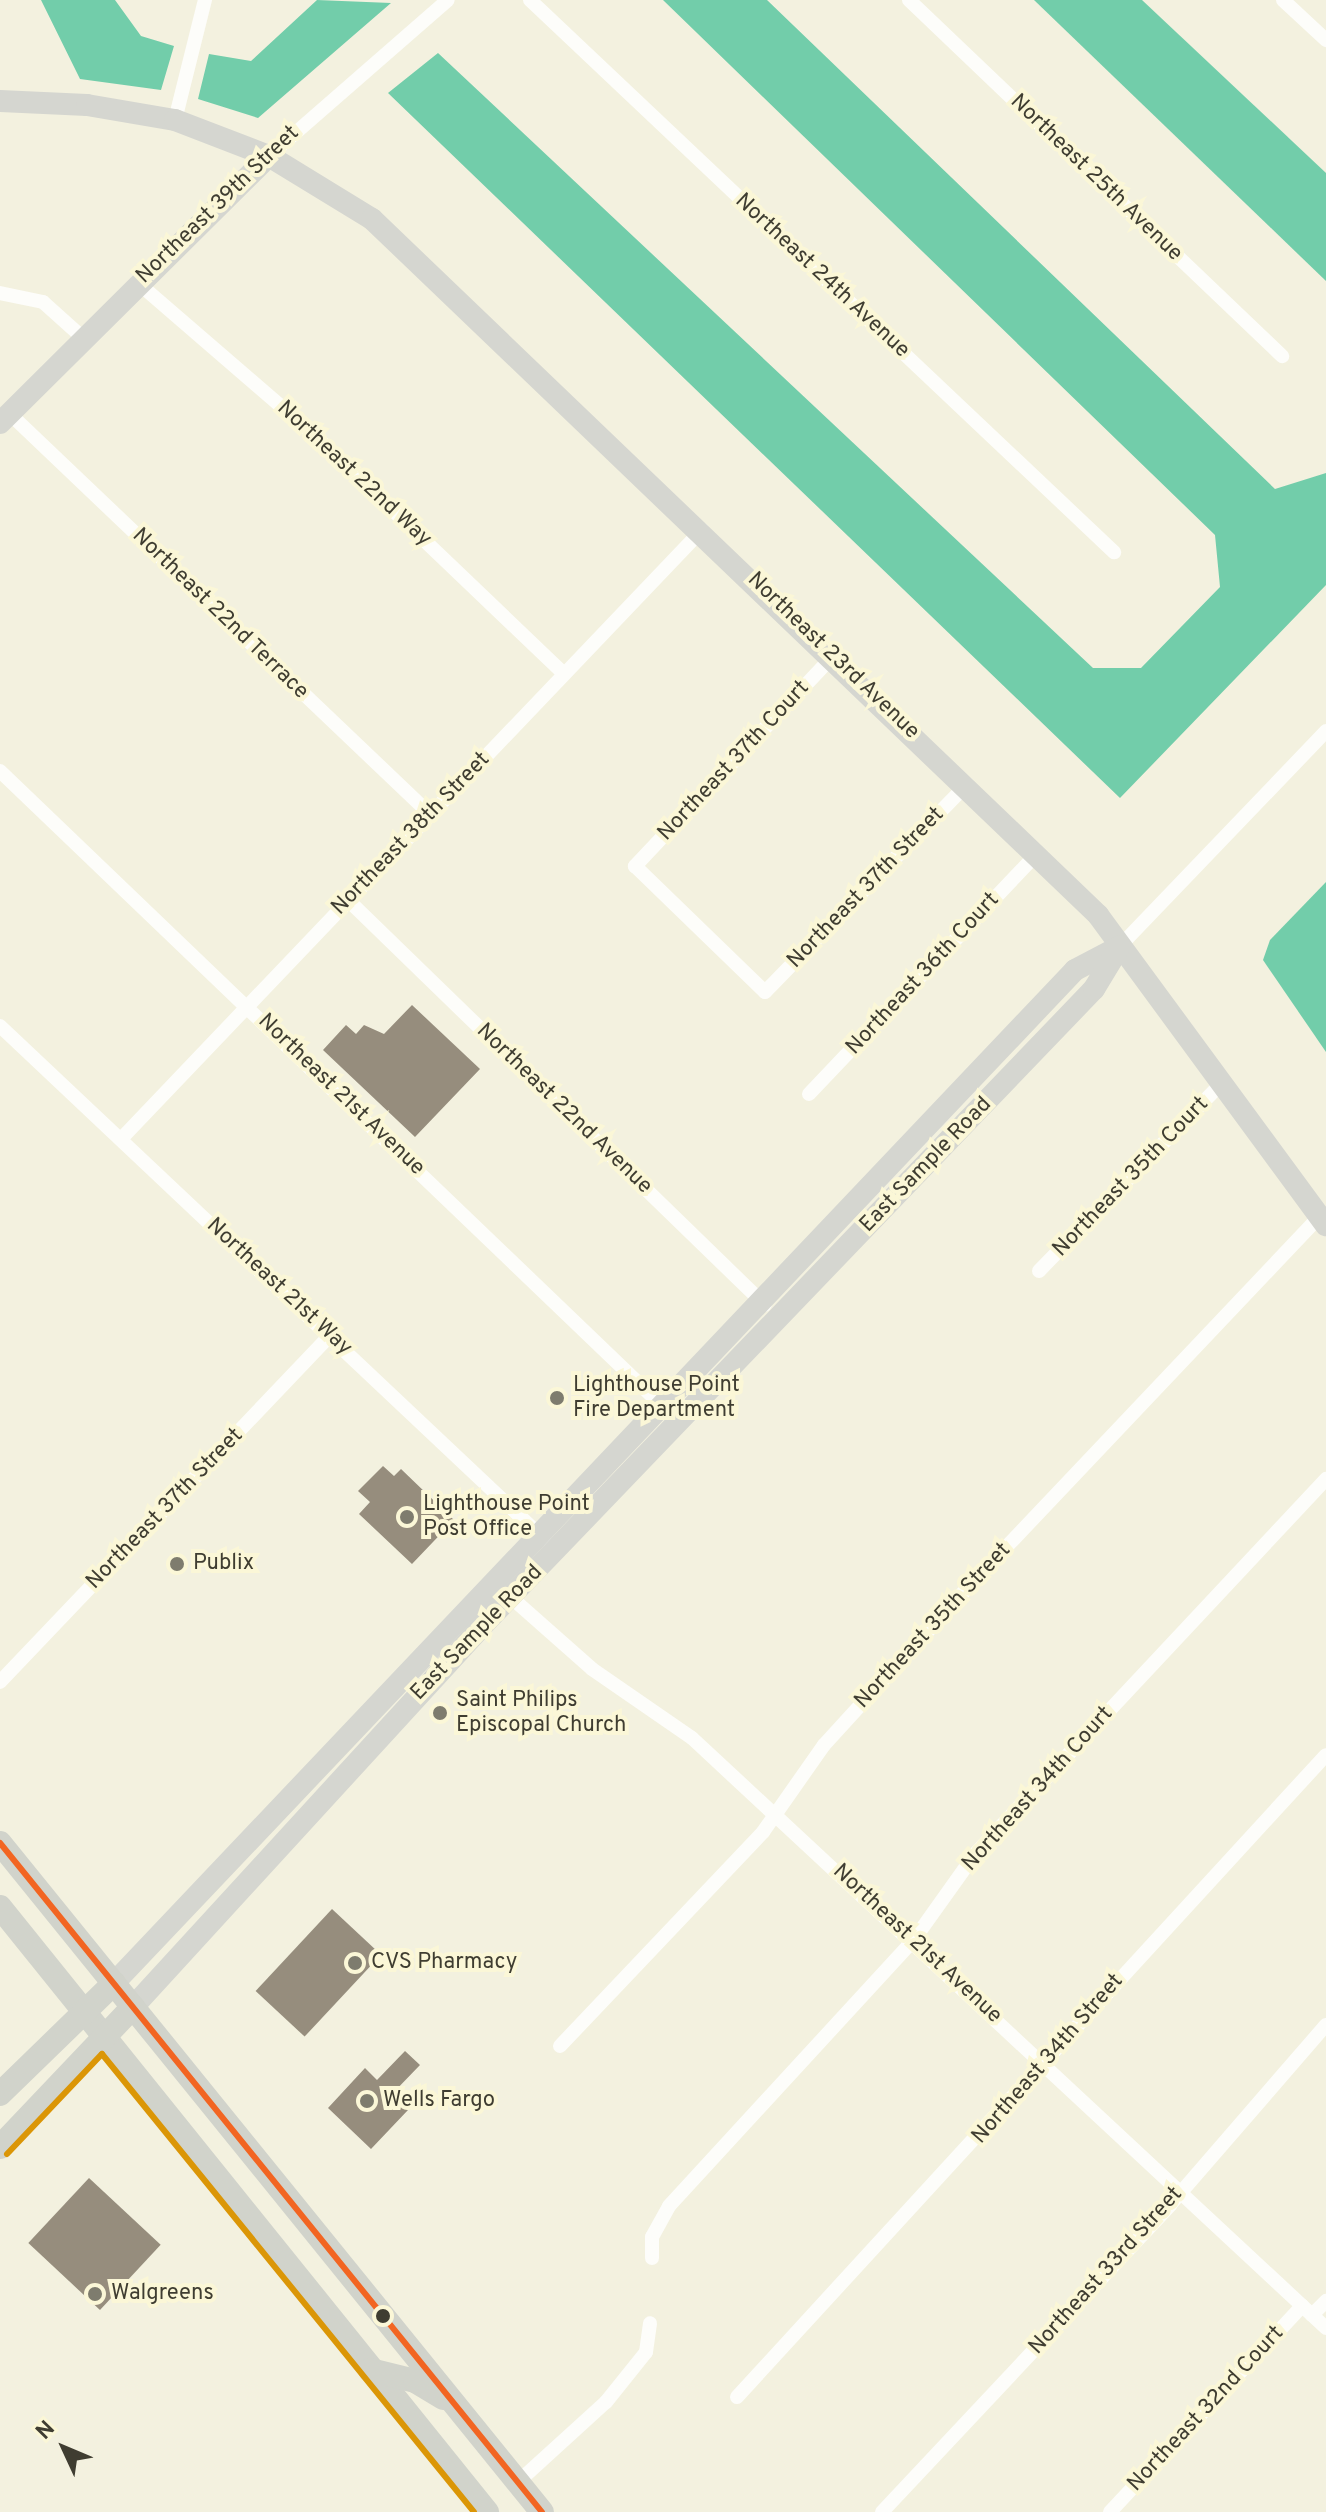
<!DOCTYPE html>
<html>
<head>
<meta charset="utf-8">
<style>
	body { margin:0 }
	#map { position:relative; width:1326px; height:2512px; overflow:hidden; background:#f3f1df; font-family:Overpass,sans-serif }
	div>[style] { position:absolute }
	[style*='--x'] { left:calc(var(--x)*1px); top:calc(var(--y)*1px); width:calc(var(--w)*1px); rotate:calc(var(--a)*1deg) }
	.water>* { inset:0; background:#72cdaa }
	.building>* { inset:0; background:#968d7d; transform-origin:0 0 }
	.street>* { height:14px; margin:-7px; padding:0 7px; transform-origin:7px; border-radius:7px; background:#fdfdfa }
	.secondary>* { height:22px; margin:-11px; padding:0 11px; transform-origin:11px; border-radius:11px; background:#d5d6d0 }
	.primary>* { height:24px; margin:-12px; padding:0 12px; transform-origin:12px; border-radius:12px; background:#d1d3cb }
	.bus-1>* { height:6px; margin:-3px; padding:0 3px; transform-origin:3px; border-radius:3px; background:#f26522 }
	.bus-2>* { height:6px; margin:-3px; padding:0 3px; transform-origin:3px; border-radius:3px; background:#db9607 }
	.dots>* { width:22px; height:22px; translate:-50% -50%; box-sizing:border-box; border:4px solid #fbf7d7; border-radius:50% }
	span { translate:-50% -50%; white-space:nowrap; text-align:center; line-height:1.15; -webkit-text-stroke:8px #fbf7d7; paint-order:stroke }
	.street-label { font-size:22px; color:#3f3d31 }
	.poi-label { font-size:22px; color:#3f3d31 }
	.left { translate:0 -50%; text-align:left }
	.north { position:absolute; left:24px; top:2408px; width:80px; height:80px; -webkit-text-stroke:6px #fbf7d7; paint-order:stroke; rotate:314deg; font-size:22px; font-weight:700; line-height:32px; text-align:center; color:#3f3d31 }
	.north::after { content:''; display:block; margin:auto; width:28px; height:36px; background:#3f3d31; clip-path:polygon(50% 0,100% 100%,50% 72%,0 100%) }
</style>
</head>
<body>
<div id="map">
	<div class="water">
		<div style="clip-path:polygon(41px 0,115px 0,141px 36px,174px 46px,161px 90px,80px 79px)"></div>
		<div style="clip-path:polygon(317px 0,391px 3px,258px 118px,198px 99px,209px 54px,251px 61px)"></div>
		<div style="clip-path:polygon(663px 0,767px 0,1275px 489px,1326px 473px,1326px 585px,1120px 798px,388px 93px,438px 53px,1093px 668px,1141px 668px,1220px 587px,1215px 535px)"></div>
		<div style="clip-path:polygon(1034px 0,1142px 0,1326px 173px,1326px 281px)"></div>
		<div style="clip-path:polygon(1326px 882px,1326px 1052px,1263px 960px,1270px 940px)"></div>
	</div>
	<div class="building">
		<div style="clip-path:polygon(412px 1005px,480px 1069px,415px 1137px,323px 1050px,346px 1025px,356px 1034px,364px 1025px,384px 1034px)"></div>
		<div style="clip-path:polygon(383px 1466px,394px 1476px,401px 1469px,454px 1520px,412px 1564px,359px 1514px,370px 1502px,358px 1491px)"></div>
		<div style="left:332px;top:1909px;width:67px;height:112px;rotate:43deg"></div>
		<div style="clip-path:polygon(405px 2051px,420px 2065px,392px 2094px,408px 2110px,371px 2149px,328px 2108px,365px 2068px,377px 2080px)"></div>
		<div style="left:89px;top:2178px;width:98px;height:89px;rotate:43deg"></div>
	</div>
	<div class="street">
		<div style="--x:530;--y:0;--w:804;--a:43.39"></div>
		<div style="--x:909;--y:0;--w:516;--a:43.66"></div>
		<div style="--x:1283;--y:0;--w:59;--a:42.9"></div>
		<div style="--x:175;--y:120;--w:124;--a:-76"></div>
		<div style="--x:269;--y:156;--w:237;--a:-41.1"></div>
		<div style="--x:137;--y:282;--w:233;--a:40.8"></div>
		<div style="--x:313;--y:434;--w:347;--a:43.7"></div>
		<div style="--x:0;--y:293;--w:44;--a:11.8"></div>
		<div style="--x:43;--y:302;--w:52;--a:41.9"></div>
		<div style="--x:9;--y:413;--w:581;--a:43.61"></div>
		<div style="--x:833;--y:656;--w:289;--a:133.3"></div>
		<div style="--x:635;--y:866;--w:181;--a:44.1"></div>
		<div style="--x:765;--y:992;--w:290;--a:-45.8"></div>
		<div style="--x:0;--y:771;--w:941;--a:43.79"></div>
		<div style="--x:348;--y:900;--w:581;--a:44.16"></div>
		<div style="--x:1120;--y:946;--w:298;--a:-46.2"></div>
		<div style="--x:0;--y:1026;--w:748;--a:43.32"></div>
		<div style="--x:809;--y:1094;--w:331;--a:-46.5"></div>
		<div style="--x:121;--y:1139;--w:842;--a:-46.35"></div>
		<div style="--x:1039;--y:1271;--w:262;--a:-45.8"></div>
		<div style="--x:505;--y:1592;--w:116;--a:41.5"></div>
		<div style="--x:592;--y:1669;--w:121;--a:34.6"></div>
		<div style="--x:692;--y:1738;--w:866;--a:42.94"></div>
		<div style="--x:0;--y:1682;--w:480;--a:-46.4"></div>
		<div style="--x:560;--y:2046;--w:295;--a:-46.5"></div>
		<div style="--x:763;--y:1832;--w:106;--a:-55"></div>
		<div style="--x:824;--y:1745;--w:199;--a:-47.6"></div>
		<div style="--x:958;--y:1598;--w:525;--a:-46.54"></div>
		<div style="--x:652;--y:2258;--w:21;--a:-90"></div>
		<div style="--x:652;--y:2237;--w:35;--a:-61"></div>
		<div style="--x:669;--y:2206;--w:360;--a:-47.4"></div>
		<div style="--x:913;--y:1941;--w:107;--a:-54.5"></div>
		<div style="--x:975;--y:1854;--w:514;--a:-46.89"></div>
		<div style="--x:1312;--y:2315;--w:20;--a:-45"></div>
		<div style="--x:737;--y:2397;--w:871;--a:-47.47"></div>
		<div style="--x:518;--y:2482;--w:119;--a:-42.3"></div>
		<div style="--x:606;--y:2402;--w:64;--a:-51.3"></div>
		<div style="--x:646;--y:2352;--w:29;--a:-82"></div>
		<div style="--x:882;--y:2512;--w:421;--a:-46.8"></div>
		<div style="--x:1170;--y:2205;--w:238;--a:-49.1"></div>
		<div style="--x:1110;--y:2512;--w:282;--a:-47"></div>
	</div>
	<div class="secondary">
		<div style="--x:0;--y:101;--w:87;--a:2.6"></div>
		<div style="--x:87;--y:105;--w:89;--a:9.7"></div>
		<div style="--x:175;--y:120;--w:101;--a:21"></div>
		<div style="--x:269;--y:156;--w:121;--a:31.5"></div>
		<div style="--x:372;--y:219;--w:1006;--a:43.79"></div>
		<div style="--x:1098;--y:915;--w:385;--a:53.7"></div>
		<div style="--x:0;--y:423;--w:379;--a:-44.8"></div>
		<div style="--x:114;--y:1983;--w:1396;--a:-46.51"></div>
		<div style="--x:1075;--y:970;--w:50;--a:-27.6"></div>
		<div style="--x:133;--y:2007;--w:518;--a:-47.5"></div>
		<div style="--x:483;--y:1625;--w:882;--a:-46.15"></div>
		<div style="--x:1094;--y:989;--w:50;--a:-58.8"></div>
	</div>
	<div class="primary">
		<div style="--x:0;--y:1843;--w:861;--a:50.99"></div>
		<div style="--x:0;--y:1907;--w:777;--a:51.17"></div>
		<div style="--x:0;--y:2094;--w:159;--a:-44.2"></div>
		<div style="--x:0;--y:2147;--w:193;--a:-46.5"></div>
		<div style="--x:370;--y:2370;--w:46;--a:13.7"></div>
		<div style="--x:415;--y:2381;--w:33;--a:31"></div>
	</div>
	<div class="bus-1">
		<div style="--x:0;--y:1843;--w:861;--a:50.99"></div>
	</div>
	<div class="bus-2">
		<div style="--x:7;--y:2154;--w:138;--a:-46.5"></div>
		<div style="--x:102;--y:2054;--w:590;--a:50.92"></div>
	</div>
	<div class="dots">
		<div style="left:557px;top:1398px;background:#7e7c6e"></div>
		<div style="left:407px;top:1517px;background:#7e7c6e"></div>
		<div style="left:177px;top:1564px;background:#7e7c6e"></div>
		<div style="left:440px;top:1713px;background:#7e7c6e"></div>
		<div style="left:355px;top:1963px;background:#7e7c6e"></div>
		<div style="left:367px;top:2101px;background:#7e7c6e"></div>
		<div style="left:95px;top:2294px;background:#7e7c6e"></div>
		<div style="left:383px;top:2316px;background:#3f3d31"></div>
	</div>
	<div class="street-label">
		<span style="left:1096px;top:178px;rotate:44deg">Northeast 25th Avenue</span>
		<span style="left:218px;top:205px;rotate:-44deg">Northeast 39th Street</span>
		<span style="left:822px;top:276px;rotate:43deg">Northeast 24th Avenue</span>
		<span style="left:354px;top:474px;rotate:43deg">Northeast 22nd Way</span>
		<span style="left:220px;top:614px;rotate:44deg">Northeast 22nd Terrace</span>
		<span style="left:833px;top:656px;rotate:44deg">Northeast 23rd Avenue</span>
		<span style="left:734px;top:761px;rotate:-47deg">Northeast 37th Court</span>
		<span style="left:411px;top:834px;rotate:-46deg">Northeast 38th Street</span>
		<span style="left:866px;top:888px;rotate:-46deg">Northeast 37th Street</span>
		<span style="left:923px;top:974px;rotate:-47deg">Northeast 36th Court</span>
		<span style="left:341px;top:1095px;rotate:44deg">Northeast 21st Avenue</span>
		<span style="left:564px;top:1109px;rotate:44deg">Northeast 22nd Avenue</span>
		<span style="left:926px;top:1165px;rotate:-46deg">East Sample Road</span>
		<span style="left:1131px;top:1177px;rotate:-46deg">Northeast 35th Court</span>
		<span style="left:279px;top:1287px;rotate:43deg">Northeast 21st Way</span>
		<span style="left:165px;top:1509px;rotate:-46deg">Northeast 37th Street</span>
		<span style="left:933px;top:1626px;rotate:-47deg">Northeast 35th Street</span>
		<span style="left:477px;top:1633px;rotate:-46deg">East Sample Road</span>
		<span style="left:1038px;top:1789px;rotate:-48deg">Northeast 34th Court</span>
		<span style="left:917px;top:1944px;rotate:43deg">Northeast 21st Avenue</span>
		<span style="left:1048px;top:2059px;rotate:-49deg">Northeast 34th Street</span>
		<span style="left:1106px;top:2271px;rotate:-48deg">Northeast 33rd Street</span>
		<span style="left:1206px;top:2409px;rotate:-47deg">Northeast 32nd Court</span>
	</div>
	<div class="poi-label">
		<span class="left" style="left:573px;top:1398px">Lighthouse Point<br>Fire Department</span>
		<span class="left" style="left:423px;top:1517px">Lighthouse Point<br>Post Office</span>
		<span class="left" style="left:193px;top:1564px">Publix</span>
		<span class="left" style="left:456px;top:1713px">Saint Philips<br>Episcopal Church</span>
		<span class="left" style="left:371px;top:1963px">CVS Pharmacy</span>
		<span class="left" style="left:383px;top:2101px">Wells Fargo</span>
		<span class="left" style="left:111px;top:2294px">Walgreens</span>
	</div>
	<div class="north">N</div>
</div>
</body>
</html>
